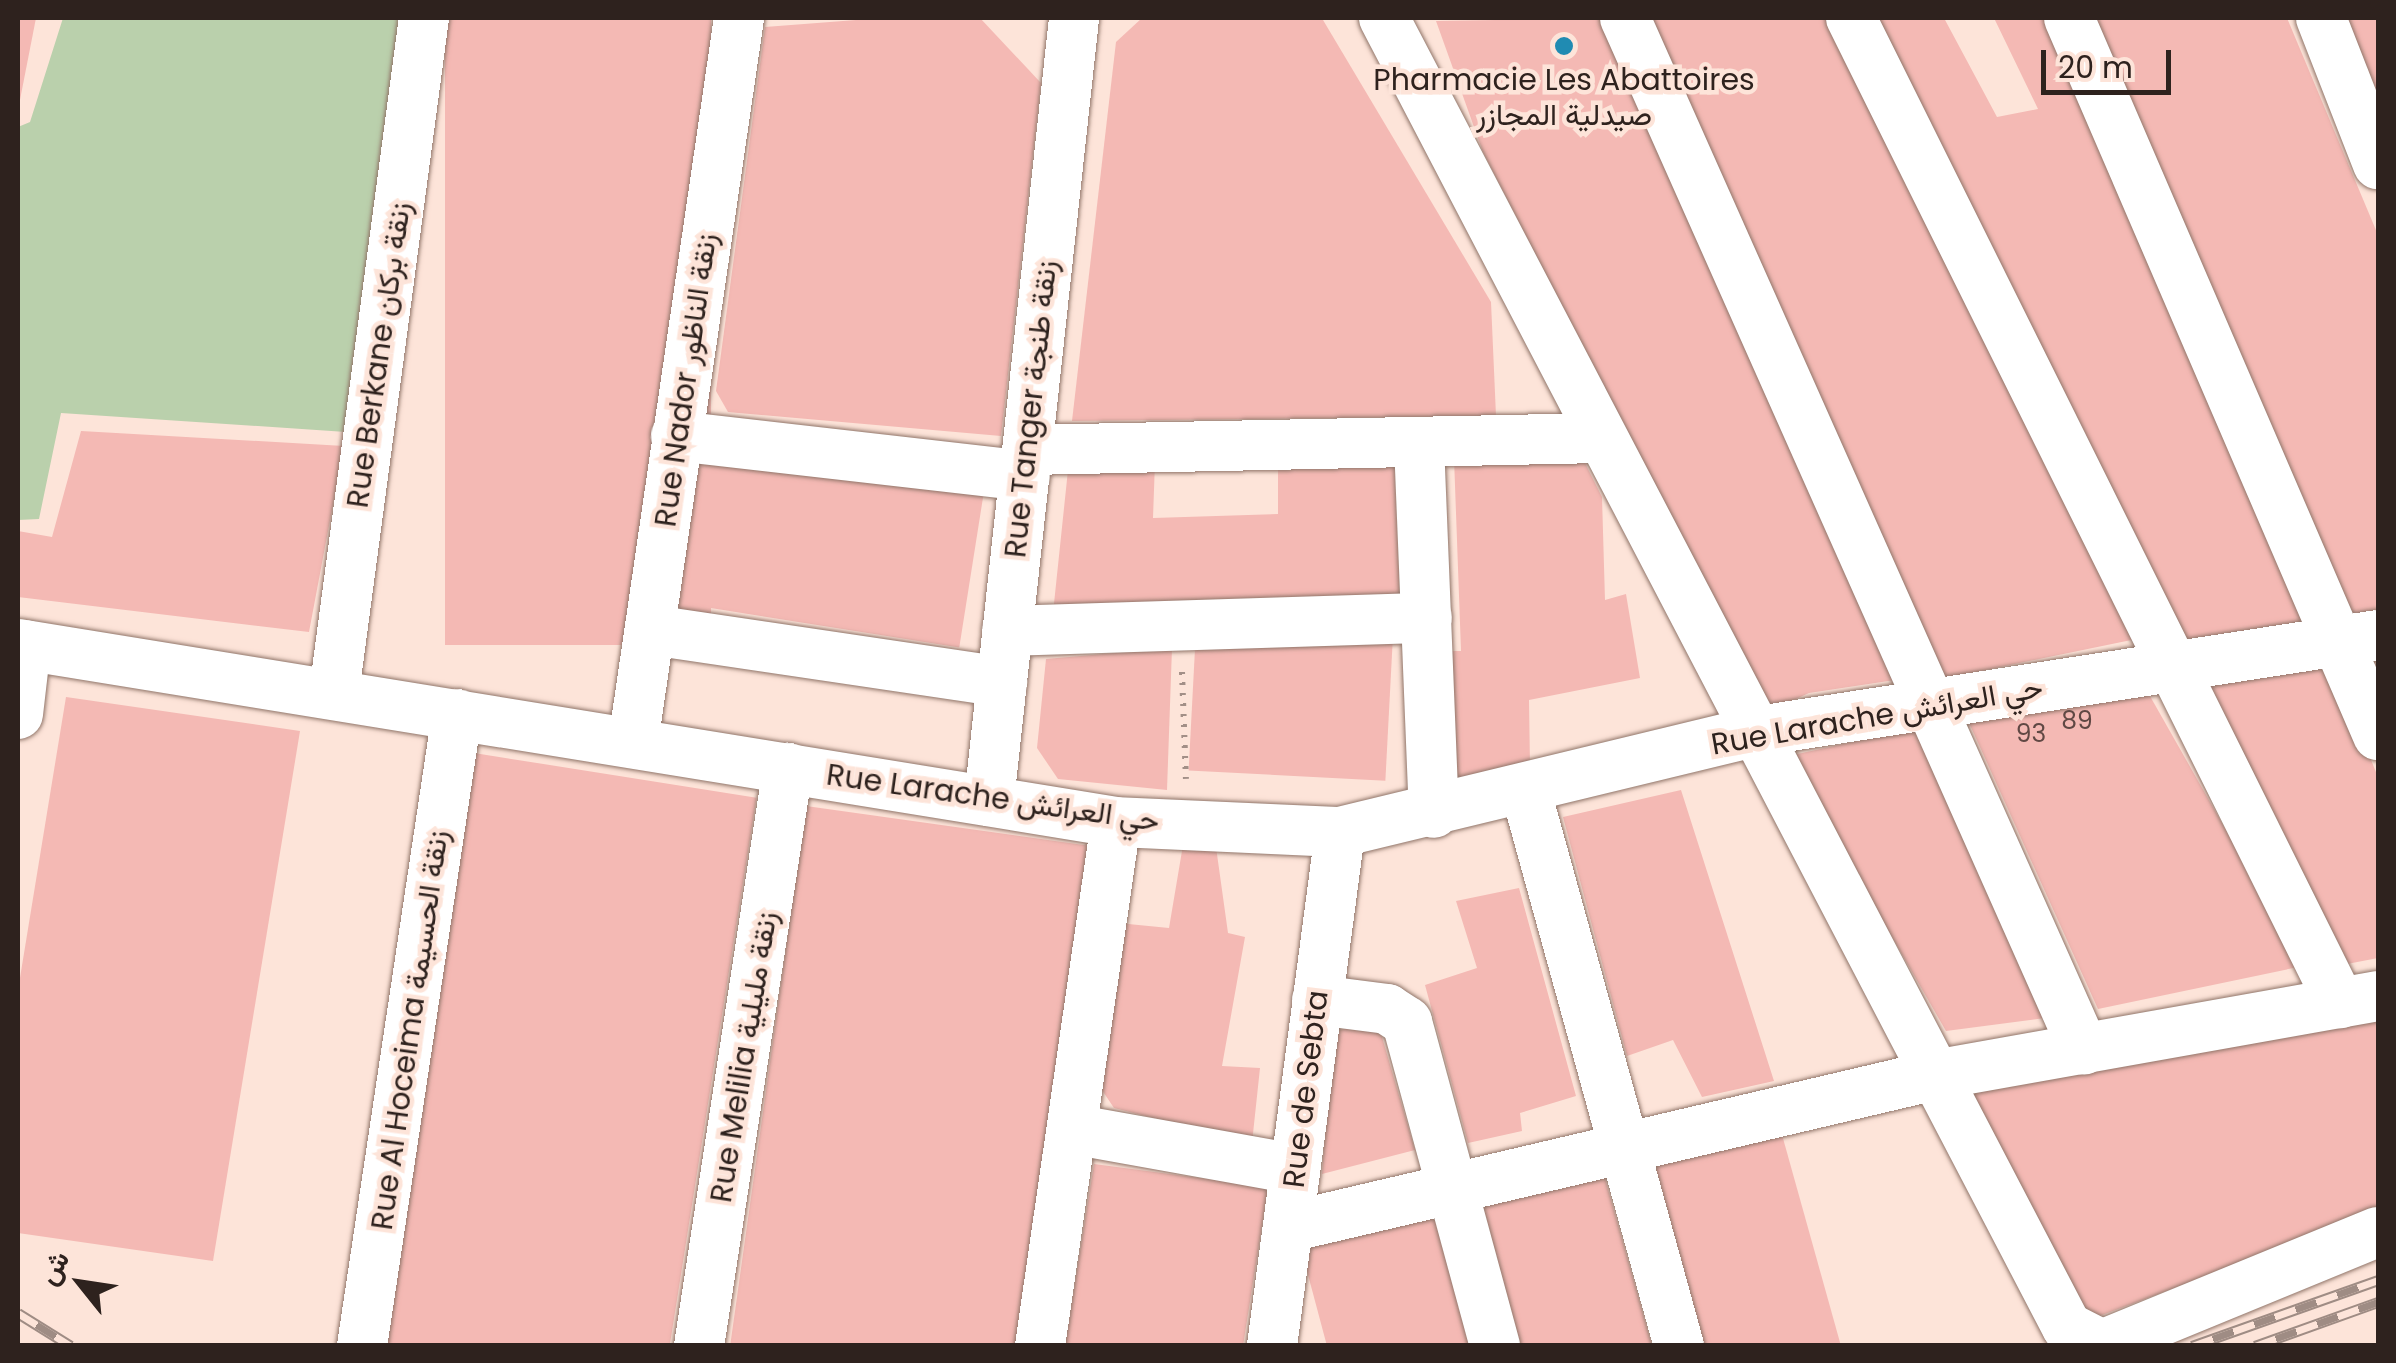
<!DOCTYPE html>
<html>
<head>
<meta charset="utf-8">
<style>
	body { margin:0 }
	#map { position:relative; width:2396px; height:1363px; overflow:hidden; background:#fde4d9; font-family:Poppins,Vazirmatn,sans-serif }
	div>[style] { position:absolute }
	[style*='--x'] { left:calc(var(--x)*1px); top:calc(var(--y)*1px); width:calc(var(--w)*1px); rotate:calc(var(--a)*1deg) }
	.green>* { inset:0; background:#bad0ac }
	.building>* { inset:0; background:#f4b9b4; transform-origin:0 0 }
	.path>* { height:6px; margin-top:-3px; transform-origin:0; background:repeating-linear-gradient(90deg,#a28f87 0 2.5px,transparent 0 10.5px) }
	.roads { filter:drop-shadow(0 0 2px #907569) drop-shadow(0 0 2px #907569) }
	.street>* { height:50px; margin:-25px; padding:0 25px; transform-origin:25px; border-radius:25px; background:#fff }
	.rail>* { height:11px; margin-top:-5.5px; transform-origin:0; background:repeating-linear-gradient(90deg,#fde4d9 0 22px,#9f8c84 0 44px); box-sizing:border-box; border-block:2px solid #9f8c84 }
	.dots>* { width:28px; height:28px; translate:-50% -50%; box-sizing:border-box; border:5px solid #fde4d9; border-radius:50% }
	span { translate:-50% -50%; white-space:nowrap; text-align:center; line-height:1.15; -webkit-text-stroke:9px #fde4d9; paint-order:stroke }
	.number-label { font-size:25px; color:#604844 }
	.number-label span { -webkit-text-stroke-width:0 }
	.poi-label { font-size:30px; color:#2e221e }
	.street-label { font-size:30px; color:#2e221e }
	.frame { position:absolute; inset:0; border:20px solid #2e221e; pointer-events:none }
	.north { position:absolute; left:30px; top:1233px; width:100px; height:100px; -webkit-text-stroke:8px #fde4d9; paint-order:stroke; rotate:300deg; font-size:28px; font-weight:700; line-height:40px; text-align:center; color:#2e221e }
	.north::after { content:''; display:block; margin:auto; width:35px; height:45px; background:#2e221e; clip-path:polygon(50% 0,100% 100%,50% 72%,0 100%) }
	.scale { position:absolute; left:2041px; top:50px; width:130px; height:45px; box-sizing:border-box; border:5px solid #2e221e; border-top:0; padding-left:12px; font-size:30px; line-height:35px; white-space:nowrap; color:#2e221e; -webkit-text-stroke:8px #fde4d9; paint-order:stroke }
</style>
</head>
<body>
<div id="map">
	<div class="green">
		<div style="clip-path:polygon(63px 18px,403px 18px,346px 432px,61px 413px,39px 519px,18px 520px,18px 127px,30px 122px)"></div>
	</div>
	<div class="building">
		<div style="clip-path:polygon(18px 18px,36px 18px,18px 110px)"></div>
		<div style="left:445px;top:18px;width:266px;height:627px"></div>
		<div style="clip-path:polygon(882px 18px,980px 18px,1041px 83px,1001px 436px,728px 412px,716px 391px,765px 27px)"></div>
		<div style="clip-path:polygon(1142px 18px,1323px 20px,1491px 302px,1496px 416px,1072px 421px,1116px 42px)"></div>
		<div style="clip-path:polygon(1609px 18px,1908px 678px,1809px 693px,1769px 711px,1483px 152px,1436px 21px)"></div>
		<div style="clip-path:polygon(1651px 18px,1826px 18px,2141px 638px,1942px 679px)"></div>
		<div style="clip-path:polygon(1871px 18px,1944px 18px,1997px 117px,2038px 109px,1994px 18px,2045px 18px,2317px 625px,2182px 645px)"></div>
		<div style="clip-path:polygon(2083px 18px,2287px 18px,2378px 235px,2378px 613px,2348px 617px)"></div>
		<div style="clip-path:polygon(2338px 18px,2378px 18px,2378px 116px)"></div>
		<div style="clip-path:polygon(81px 431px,344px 446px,309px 632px,18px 597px,18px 531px,52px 537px)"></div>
		<div style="left:691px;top:449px;width:296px;height:154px;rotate:9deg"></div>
		<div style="clip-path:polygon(1578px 449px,1602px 497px,1605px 600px,1626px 594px,1640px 678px,1529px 700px,1530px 766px,1452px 782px,1446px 651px,1461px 651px,1454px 458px)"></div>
		<div style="clip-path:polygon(1394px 455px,1400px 598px,1053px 613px,1068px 470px,1155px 462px,1153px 518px,1278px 514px,1278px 465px)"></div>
		<div style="left:1393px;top:635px;width:146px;height:197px;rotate:93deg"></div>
		<div style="clip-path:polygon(1172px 648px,1167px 790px,1058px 779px,1037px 748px,1046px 659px)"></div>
		<div style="clip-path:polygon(2328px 655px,2378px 777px,2378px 958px,2347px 964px,2199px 672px)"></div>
		<div style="clip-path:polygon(2142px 682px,2303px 966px,2098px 1009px,1966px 716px)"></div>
		<div style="clip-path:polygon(66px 697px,300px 731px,213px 1261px,18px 1233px,18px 990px)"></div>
		<div style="clip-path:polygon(1918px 728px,2045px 1018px,1946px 1031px,1788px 756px)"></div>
		<div style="left:474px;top:753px;width:286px;height:600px;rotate:9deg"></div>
		<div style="clip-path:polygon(1681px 790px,1774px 1081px,1702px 1097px,1673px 1040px,1627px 1056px,1563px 817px)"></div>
		<div style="left:806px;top:806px;width:284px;height:546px;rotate:8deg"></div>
		<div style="clip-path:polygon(1183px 845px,1216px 847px,1228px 933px,1245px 937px,1222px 1066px,1260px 1068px,1252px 1143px,1114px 1108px,1098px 1084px,1118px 923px,1169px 928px)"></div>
		<div style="clip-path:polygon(1519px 888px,1576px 1096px,1520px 1113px,1522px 1131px,1468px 1143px,1425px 985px,1477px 968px,1456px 901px)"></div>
		<div style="clip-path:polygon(2378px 1015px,2378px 1212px,2086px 1321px,1958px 1087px)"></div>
		<div style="clip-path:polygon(1377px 1020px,1415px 1150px,1322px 1174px,1333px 1032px)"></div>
		<div style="clip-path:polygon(1779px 1124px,1841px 1346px,1703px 1346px,1652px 1161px)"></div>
		<div style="clip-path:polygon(1094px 1164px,1268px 1187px,1243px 1346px,1065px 1346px)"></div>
		<div style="clip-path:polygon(1602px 1168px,1652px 1346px,1521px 1346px,1479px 1199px)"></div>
		<div style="clip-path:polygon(1435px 1205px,1472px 1346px,1327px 1346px,1299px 1241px)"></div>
	</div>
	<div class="path">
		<div style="--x:1182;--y:672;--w:107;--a:87.9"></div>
	</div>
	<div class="roads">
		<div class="street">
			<div style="--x:1384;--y:18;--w:1476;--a:62.45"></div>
			<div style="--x:2067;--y:1327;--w:39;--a:27"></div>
			<div style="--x:2102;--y:1345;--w:298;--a:-22.3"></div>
			<div style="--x:1625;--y:18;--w:1129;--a:66.02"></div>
			<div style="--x:1851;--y:18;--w:1100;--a:63.6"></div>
			<div style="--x:2069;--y:18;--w:781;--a:66.69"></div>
			<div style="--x:2321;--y:18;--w:157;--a:68.7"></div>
			<div style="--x:676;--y:436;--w:351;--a:6.5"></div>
			<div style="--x:1419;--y:443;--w:370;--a:87.7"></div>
			<div style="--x:1028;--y:450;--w:571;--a:-1.2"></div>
			<div style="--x:651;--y:630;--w:355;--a:8.4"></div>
			<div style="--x:1007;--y:631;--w:420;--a:-1.8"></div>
			<div style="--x:18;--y:644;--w:1112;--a:9.21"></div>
			<div style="--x:1116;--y:822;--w:224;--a:2.6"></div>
			<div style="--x:1340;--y:832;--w:424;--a:-13.6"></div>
			<div style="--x:1752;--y:732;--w:633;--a:-8.81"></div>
			<div style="--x:334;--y:693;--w:681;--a:-82.41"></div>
			<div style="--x:18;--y:714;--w:69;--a:-83.4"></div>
			<div style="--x:633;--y:743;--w:733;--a:-81.68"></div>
			<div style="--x:1526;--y:792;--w:575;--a:74.56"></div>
			<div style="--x:989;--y:801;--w:788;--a:-83.8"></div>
			<div style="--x:1317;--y:1000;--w:71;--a:7.3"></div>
			<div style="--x:1387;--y:1009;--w:24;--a:33"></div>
			<div style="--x:1407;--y:1022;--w:336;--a:74.8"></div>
			<div style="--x:1072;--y:1129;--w:226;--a:10.2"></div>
			<div style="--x:1289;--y:1227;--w:669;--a:-13.23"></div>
			<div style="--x:1940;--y:1074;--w:445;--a:-10.1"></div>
			<div style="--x:362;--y:1346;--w:639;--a:-81.45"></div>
			<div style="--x:699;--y:1346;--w:585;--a:-81.25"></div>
			<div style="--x:1040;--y:1346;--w:529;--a:-81.75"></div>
			<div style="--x:1272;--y:1346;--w:518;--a:-82.46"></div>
		</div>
	</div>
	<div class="rail">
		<div style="--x:18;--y:1313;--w:62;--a:31.9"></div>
		<div style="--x:2192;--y:1346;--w:197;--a:-19.5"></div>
		<div style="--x:2255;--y:1346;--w:131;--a:-19.7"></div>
	</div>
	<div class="dots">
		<div style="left:1564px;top:46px;background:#208bb2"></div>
	</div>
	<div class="number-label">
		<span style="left:2077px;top:721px">89</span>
		<span style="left:2031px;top:734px">93</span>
	</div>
	<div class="poi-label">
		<span style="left:1564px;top:97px">Pharmacie Les Abattoires<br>صيدلية المجازر</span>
	</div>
	<div class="street-label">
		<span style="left:379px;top:355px;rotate:-82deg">Rue Berkane زنقة بركان</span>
		<span style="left:686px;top:380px;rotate:-82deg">Rue Nador زنقة الناظور</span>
		<span style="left:1031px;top:409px;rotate:-84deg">Rue Tanger زنقة طنجة</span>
		<span style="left:1877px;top:716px;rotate:-10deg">Rue Larache حي العرائش</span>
		<span style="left:993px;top:798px;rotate:8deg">Rue Larache حي العرائش</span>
		<span style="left:410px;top:1030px;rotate:-82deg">Rue Al Hoceima زنقة الحسيمة</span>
		<span style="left:744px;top:1057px;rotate:-81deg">Rue Melilia زنقة مليلية</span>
		<span style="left:1306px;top:1089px;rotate:-83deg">Rue de Sebta</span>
	</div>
	<div class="frame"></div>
	<div class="north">ش</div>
	<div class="scale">20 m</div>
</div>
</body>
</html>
